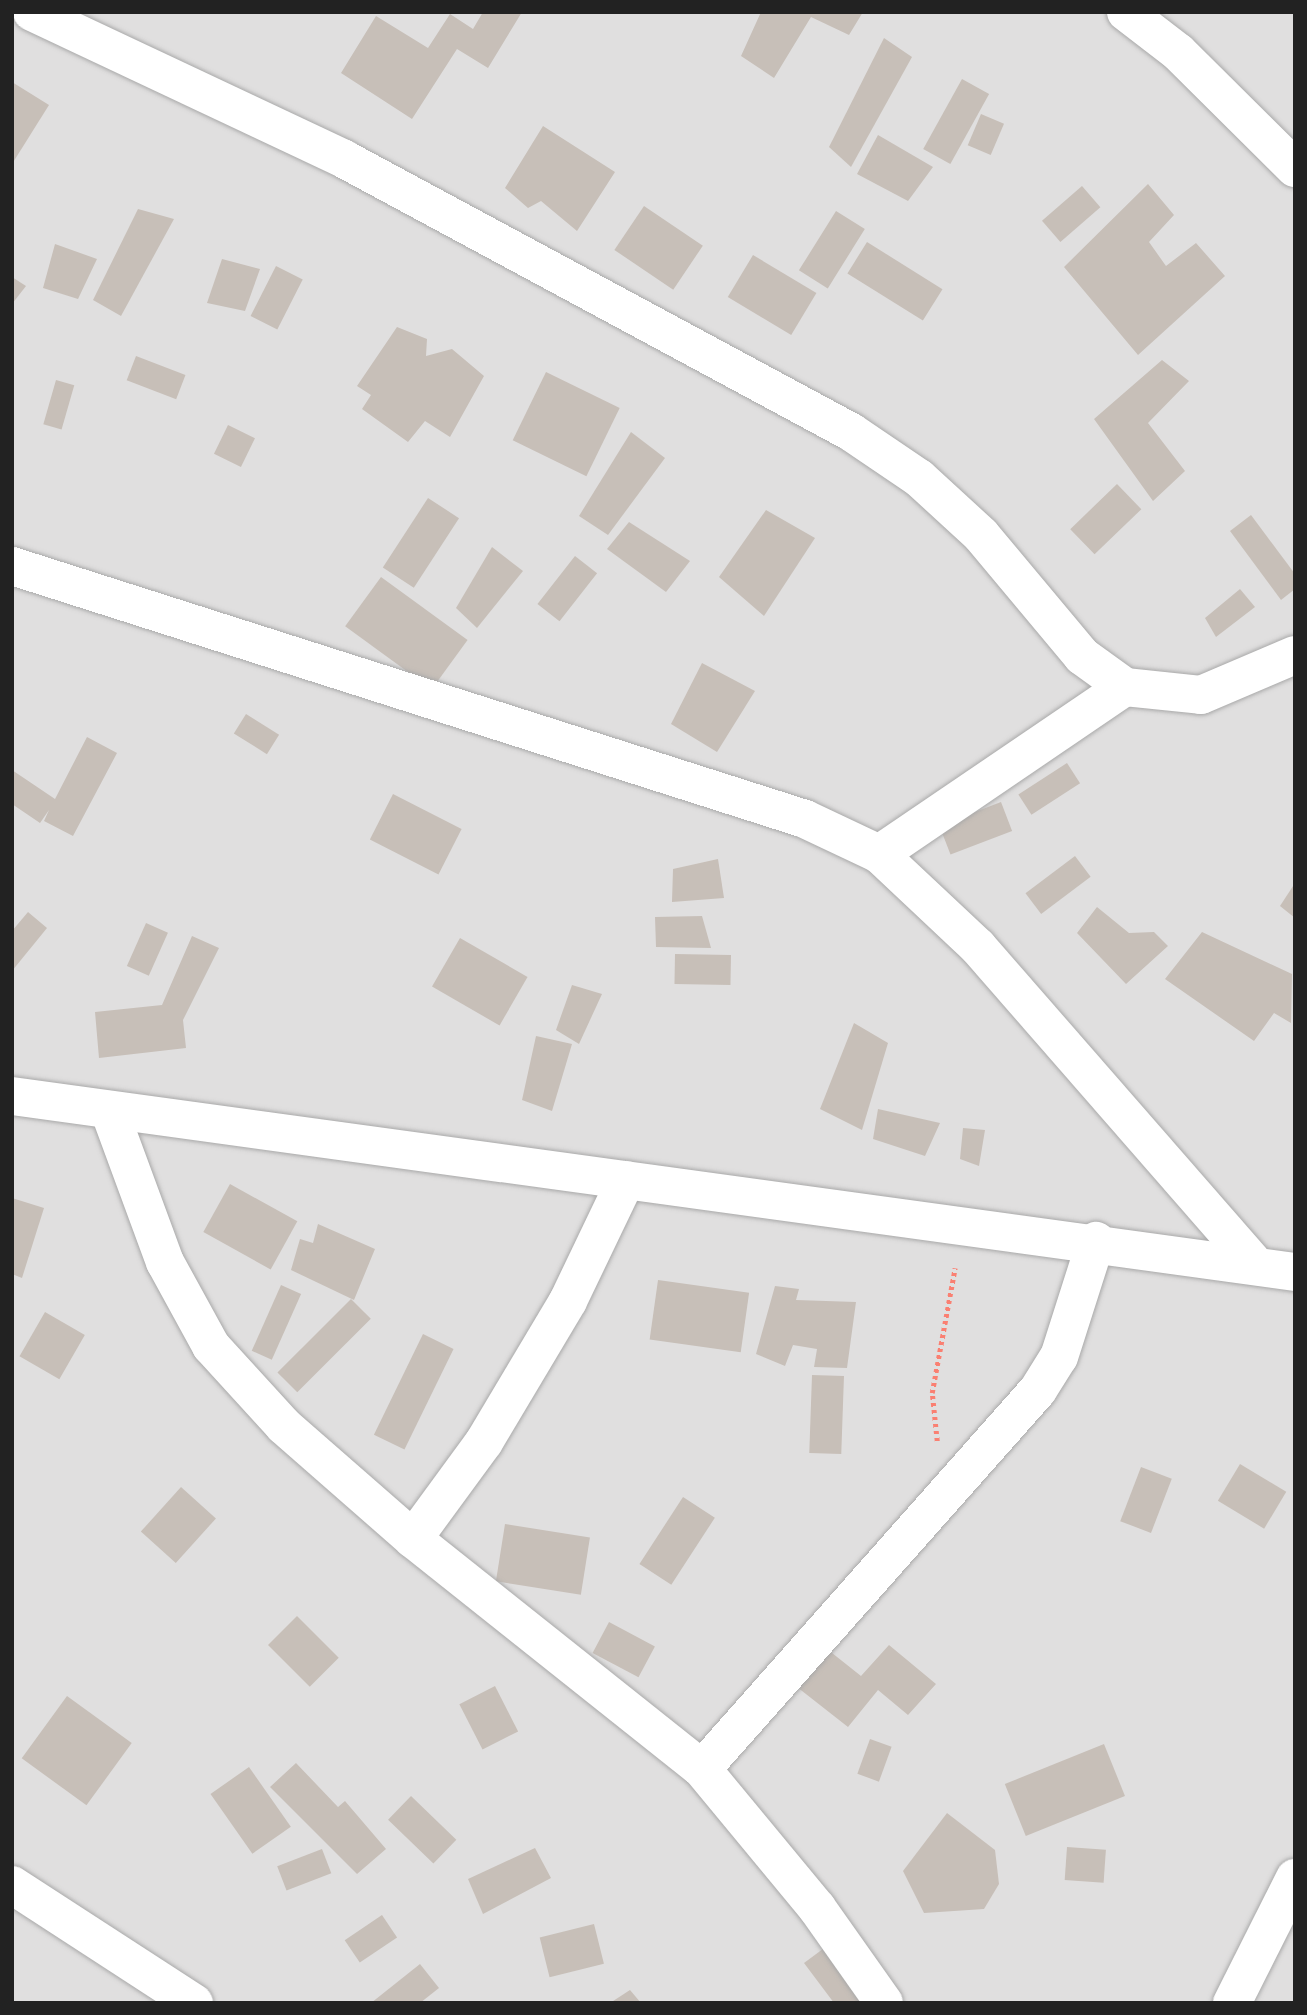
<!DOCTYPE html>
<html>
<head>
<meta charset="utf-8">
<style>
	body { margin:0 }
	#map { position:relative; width:1307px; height:2015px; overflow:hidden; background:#f2efe9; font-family:"Public Sans",sans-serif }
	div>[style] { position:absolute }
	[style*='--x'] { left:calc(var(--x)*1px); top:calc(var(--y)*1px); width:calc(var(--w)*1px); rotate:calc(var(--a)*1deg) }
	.residential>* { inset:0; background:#e0dfdf; transform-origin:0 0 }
	.building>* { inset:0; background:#c7bfb8; transform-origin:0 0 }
	.path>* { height:4.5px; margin-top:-2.25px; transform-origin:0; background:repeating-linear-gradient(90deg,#fa8072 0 3.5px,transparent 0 7px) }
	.roads { filter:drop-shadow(0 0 2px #a9a9a9) drop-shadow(0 0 2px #a9a9a9) }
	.minor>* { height:38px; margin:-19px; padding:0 19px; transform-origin:19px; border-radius:19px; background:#fff }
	span { translate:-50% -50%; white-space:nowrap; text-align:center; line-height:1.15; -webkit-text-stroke:7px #fff; paint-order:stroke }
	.frame { position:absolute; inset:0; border:14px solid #222; pointer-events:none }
</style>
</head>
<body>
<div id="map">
	<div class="residential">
		<div style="left:12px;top:12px;width:1283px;height:1991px"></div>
	</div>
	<div class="building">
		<div style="clip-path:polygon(483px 12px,522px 12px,488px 68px,457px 49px,412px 119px,341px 73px,376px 16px,428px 48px,450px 14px,473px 29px)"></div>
		<div style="clip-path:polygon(761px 12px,863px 12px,849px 35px,811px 17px,774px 78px,741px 56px)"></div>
		<div style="clip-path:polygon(884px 38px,912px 57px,851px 167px,829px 147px)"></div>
		<div style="left:962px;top:79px;width:31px;height:80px;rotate:29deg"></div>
		<div style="clip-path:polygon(12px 82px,49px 105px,12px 164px)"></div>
		<div style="left:981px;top:114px;width:25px;height:34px;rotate:23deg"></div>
		<div style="clip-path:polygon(543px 126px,615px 172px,577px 231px,541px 201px,528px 208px,505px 188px)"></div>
		<div style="clip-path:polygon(878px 135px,933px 167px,908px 201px,857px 174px)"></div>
		<div style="clip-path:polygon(1148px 184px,1174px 215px,1149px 242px,1166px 266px,1196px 243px,1225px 276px,1138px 355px,1064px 267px)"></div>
		<div style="left:1082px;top:186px;width:28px;height:53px;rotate:49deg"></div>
		<div style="left:644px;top:206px;width:71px;height:53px;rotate:34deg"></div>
		<div style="clip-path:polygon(138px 209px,174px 219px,121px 316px,93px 300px)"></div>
		<div style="left:836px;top:211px;width:34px;height:70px;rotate:32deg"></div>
		<div style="left:867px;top:242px;width:89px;height:37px;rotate:32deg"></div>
		<div style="clip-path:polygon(55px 244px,97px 259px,78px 299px,43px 288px)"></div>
		<div style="left:753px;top:255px;width:74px;height:49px;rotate:31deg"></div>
		<div style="clip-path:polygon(222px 259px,260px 269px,245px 311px,207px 303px)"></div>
		<div style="left:276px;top:266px;width:30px;height:56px;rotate:27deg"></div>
		<div style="clip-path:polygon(12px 277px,26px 286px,12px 304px)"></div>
		<div style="clip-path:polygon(397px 327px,427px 339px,426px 356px,452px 349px,484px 376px,450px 437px,425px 421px,408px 442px,362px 409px,371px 395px,357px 386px)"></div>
		<div style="left:136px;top:356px;width:53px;height:26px;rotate:21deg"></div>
		<div style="clip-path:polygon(1162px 360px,1189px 381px,1148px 423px,1185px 471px,1153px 501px,1094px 419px)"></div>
		<div style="left:546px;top:372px;width:82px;height:76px;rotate:26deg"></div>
		<div style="left:56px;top:380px;width:19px;height:46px;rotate:16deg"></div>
		<div style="left:228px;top:425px;width:30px;height:32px;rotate:26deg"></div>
		<div style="clip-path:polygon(631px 432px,665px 458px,608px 535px,579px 516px)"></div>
		<div style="left:1117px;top:484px;width:35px;height:65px;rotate:46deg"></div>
		<div style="left:428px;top:498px;width:37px;height:83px;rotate:33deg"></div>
		<div style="clip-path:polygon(766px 510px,815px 538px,764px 616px,719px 577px)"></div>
		<div style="clip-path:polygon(1251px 515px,1295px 574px,1295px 589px,1281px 600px,1230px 531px)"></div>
		<div style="clip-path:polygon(629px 522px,690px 561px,666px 592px,607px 549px)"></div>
		<div style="clip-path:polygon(492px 547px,523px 571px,477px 628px,456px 608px)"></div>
		<div style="left:575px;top:556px;width:28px;height:61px;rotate:38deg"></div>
		<div style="left:381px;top:577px;width:107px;height:61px;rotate:36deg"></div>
		<div style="clip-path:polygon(1240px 589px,1255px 607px,1216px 637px,1205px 618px)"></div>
		<div style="clip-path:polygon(702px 663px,755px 691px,717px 752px,671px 724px)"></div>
		<div style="left:246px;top:714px;width:39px;height:23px;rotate:32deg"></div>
		<div style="clip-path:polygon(87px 737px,117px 753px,73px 836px,44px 821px,49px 810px,40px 823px,12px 804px,12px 770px,55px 799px)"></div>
		<div style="left:1067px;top:763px;width:24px;height:58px;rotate:57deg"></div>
		<div style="left:393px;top:794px;width:77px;height:51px;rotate:27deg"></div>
		<div style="left:1001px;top:802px;width:31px;height:66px;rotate:69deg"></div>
		<div style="left:1075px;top:856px;width:26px;height:62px;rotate:53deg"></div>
		<div style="clip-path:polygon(718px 859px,724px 898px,672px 902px,673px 869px)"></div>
		<div style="clip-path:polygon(1295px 883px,1295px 918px,1280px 906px)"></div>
		<div style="clip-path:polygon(1097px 907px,1129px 933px,1154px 932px,1168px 946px,1126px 984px,1077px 933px)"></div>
		<div style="clip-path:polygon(28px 912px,47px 928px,12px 971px,12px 931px)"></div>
		<div style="clip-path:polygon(702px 916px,711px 948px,656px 947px,655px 917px)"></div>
		<div style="left:146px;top:923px;width:24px;height:47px;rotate:24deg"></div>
		<div style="clip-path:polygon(1202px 932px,1292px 974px,1291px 1023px,1274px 1013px,1254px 1041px,1165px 979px)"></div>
		<div style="clip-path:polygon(192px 936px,219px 948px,183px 1020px,186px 1048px,99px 1058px,95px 1012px,162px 1005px)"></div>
		<div style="left:460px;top:938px;width:78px;height:56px;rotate:30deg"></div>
		<div style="left:675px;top:954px;width:56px;height:30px;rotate:1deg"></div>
		<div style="clip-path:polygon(572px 985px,602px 994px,579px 1044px,556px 1030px)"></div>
		<div style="clip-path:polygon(854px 1023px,888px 1043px,862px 1130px,820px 1109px)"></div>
		<div style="clip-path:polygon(536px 1036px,572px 1044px,552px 1111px,522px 1100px)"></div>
		<div style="clip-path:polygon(878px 1109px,940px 1123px,925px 1156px,873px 1139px)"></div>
		<div style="clip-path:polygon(963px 1128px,985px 1130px,979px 1166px,960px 1159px)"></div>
		<div style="left:230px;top:1184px;width:77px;height:55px;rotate:29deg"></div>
		<div style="clip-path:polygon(12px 1198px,44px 1208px,22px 1278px,12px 1274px)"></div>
		<div style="clip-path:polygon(318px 1224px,375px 1249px,354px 1300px,291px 1270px,300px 1239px,313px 1243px)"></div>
		<div style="left:658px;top:1280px;width:92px;height:60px;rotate:8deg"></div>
		<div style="left:281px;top:1285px;width:22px;height:72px;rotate:24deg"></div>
		<div style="clip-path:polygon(775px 1286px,799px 1289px,796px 1300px,856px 1302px,847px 1368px,814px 1367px,817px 1349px,793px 1345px,785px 1366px,756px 1354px)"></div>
		<div style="left:351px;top:1299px;width:28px;height:104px;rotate:45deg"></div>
		<div style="left:45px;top:1312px;width:46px;height:51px;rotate:30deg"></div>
		<div style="left:423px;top:1334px;width:34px;height:112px;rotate:26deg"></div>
		<div style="left:812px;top:1375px;width:32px;height:78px;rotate:2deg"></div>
		<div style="left:1240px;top:1464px;width:54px;height:43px;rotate:31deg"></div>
		<div style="left:1141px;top:1467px;width:33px;height:58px;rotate:21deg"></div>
		<div style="left:181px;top:1487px;width:47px;height:60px;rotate:42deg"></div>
		<div style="left:683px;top:1497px;width:38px;height:80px;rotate:33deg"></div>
		<div style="left:505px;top:1524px;width:86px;height:58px;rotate:9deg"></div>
		<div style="left:297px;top:1616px;width:59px;height:41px;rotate:45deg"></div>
		<div style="left:609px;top:1622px;width:52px;height:35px;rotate:28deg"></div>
		<div style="clip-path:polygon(889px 1645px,936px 1684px,908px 1715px,878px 1690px,848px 1727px,797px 1687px,827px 1649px,861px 1676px)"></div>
		<div style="left:495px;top:1686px;width:51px;height:40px;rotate:63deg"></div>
		<div style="left:67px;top:1696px;width:80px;height:77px;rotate:36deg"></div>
		<div style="left:870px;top:1739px;width:23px;height:37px;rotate:20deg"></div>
		<div style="left:1104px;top:1744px;width:56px;height:107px;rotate:68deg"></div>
		<div style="clip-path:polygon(296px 1763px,338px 1807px,345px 1801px,386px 1849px,357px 1874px,270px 1787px)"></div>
		<div style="left:249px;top:1767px;width:73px;height:47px;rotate:55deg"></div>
		<div style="left:411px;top:1796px;width:63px;height:33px;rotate:44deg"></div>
		<div style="clip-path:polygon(947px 1813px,995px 1850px,999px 1884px,984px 1909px,924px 1913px,903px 1871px)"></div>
		<div style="left:1067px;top:1847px;width:39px;height:33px;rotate:4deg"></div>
		<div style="clip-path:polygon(535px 1848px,551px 1878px,483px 1914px,468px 1879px)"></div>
		<div style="left:322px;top:1849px;width:26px;height:48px;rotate:69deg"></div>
		<div style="left:382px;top:1915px;width:27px;height:45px;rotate:56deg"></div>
		<div style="left:594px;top:1924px;width:41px;height:56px;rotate:76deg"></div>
		<div style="clip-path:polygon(831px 1943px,876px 2003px,834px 2003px,804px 1963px)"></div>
		<div style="clip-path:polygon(420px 1964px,439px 1988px,420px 2003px,371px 2003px)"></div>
		<div style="clip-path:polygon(630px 1990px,641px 2003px,610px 2003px)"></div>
	</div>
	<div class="path">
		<div style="--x:937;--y:1441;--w:48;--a:-95.9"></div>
		<div style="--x:932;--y:1393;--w:127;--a:-79.6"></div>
	</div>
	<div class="roads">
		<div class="minor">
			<div style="--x:32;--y:12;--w:345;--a:25.2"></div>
			<div style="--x:344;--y:159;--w:576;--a:28.3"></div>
			<div style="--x:851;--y:432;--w:82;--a:34.1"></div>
			<div style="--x:919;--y:478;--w:84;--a:42.6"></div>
			<div style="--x:981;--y:535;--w:158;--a:50.1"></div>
			<div style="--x:1082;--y:656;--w:53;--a:35.8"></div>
			<div style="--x:1125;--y:687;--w:76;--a:6"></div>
			<div style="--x:1201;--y:695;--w:102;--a:-23.1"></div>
			<div style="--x:1126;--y:12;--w:66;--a:37.6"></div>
			<div style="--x:1178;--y:52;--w:165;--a:44.8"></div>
			<div style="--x:12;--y:566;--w:832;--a:17.69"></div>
			<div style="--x:805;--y:819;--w:82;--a:25.3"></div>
			<div style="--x:879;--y:854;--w:136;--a:43.2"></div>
			<div style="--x:978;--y:947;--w:421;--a:48.9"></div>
			<div style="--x:879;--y:854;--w:297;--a:-34.2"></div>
			<div style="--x:12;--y:1096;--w:1295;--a:7.81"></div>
			<div style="--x:109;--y:1110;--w:162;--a:69.8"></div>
			<div style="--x:165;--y:1262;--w:96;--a:61.3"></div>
			<div style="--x:211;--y:1346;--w:108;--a:47.6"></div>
			<div style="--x:284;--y:1426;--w:171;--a:41.2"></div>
			<div style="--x:413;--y:1539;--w:369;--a:38.5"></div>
			<div style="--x:702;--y:1769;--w:180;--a:50.4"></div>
			<div style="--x:817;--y:1908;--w:116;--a:54.8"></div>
			<div style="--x:413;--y:1539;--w:120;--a:-53.8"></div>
			<div style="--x:484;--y:1442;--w:164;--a:-59.2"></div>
			<div style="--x:568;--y:1301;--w:134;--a:-64.4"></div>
			<div style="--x:702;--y:1769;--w:506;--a:-48.44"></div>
			<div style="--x:1038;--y:1390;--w:39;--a:-58"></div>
			<div style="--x:1059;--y:1357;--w:122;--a:-72.3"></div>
			<div style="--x:12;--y:1885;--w:217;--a:33"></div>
			<div style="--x:1232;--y:2003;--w:140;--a:-63.3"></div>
		</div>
	</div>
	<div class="frame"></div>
</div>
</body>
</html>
